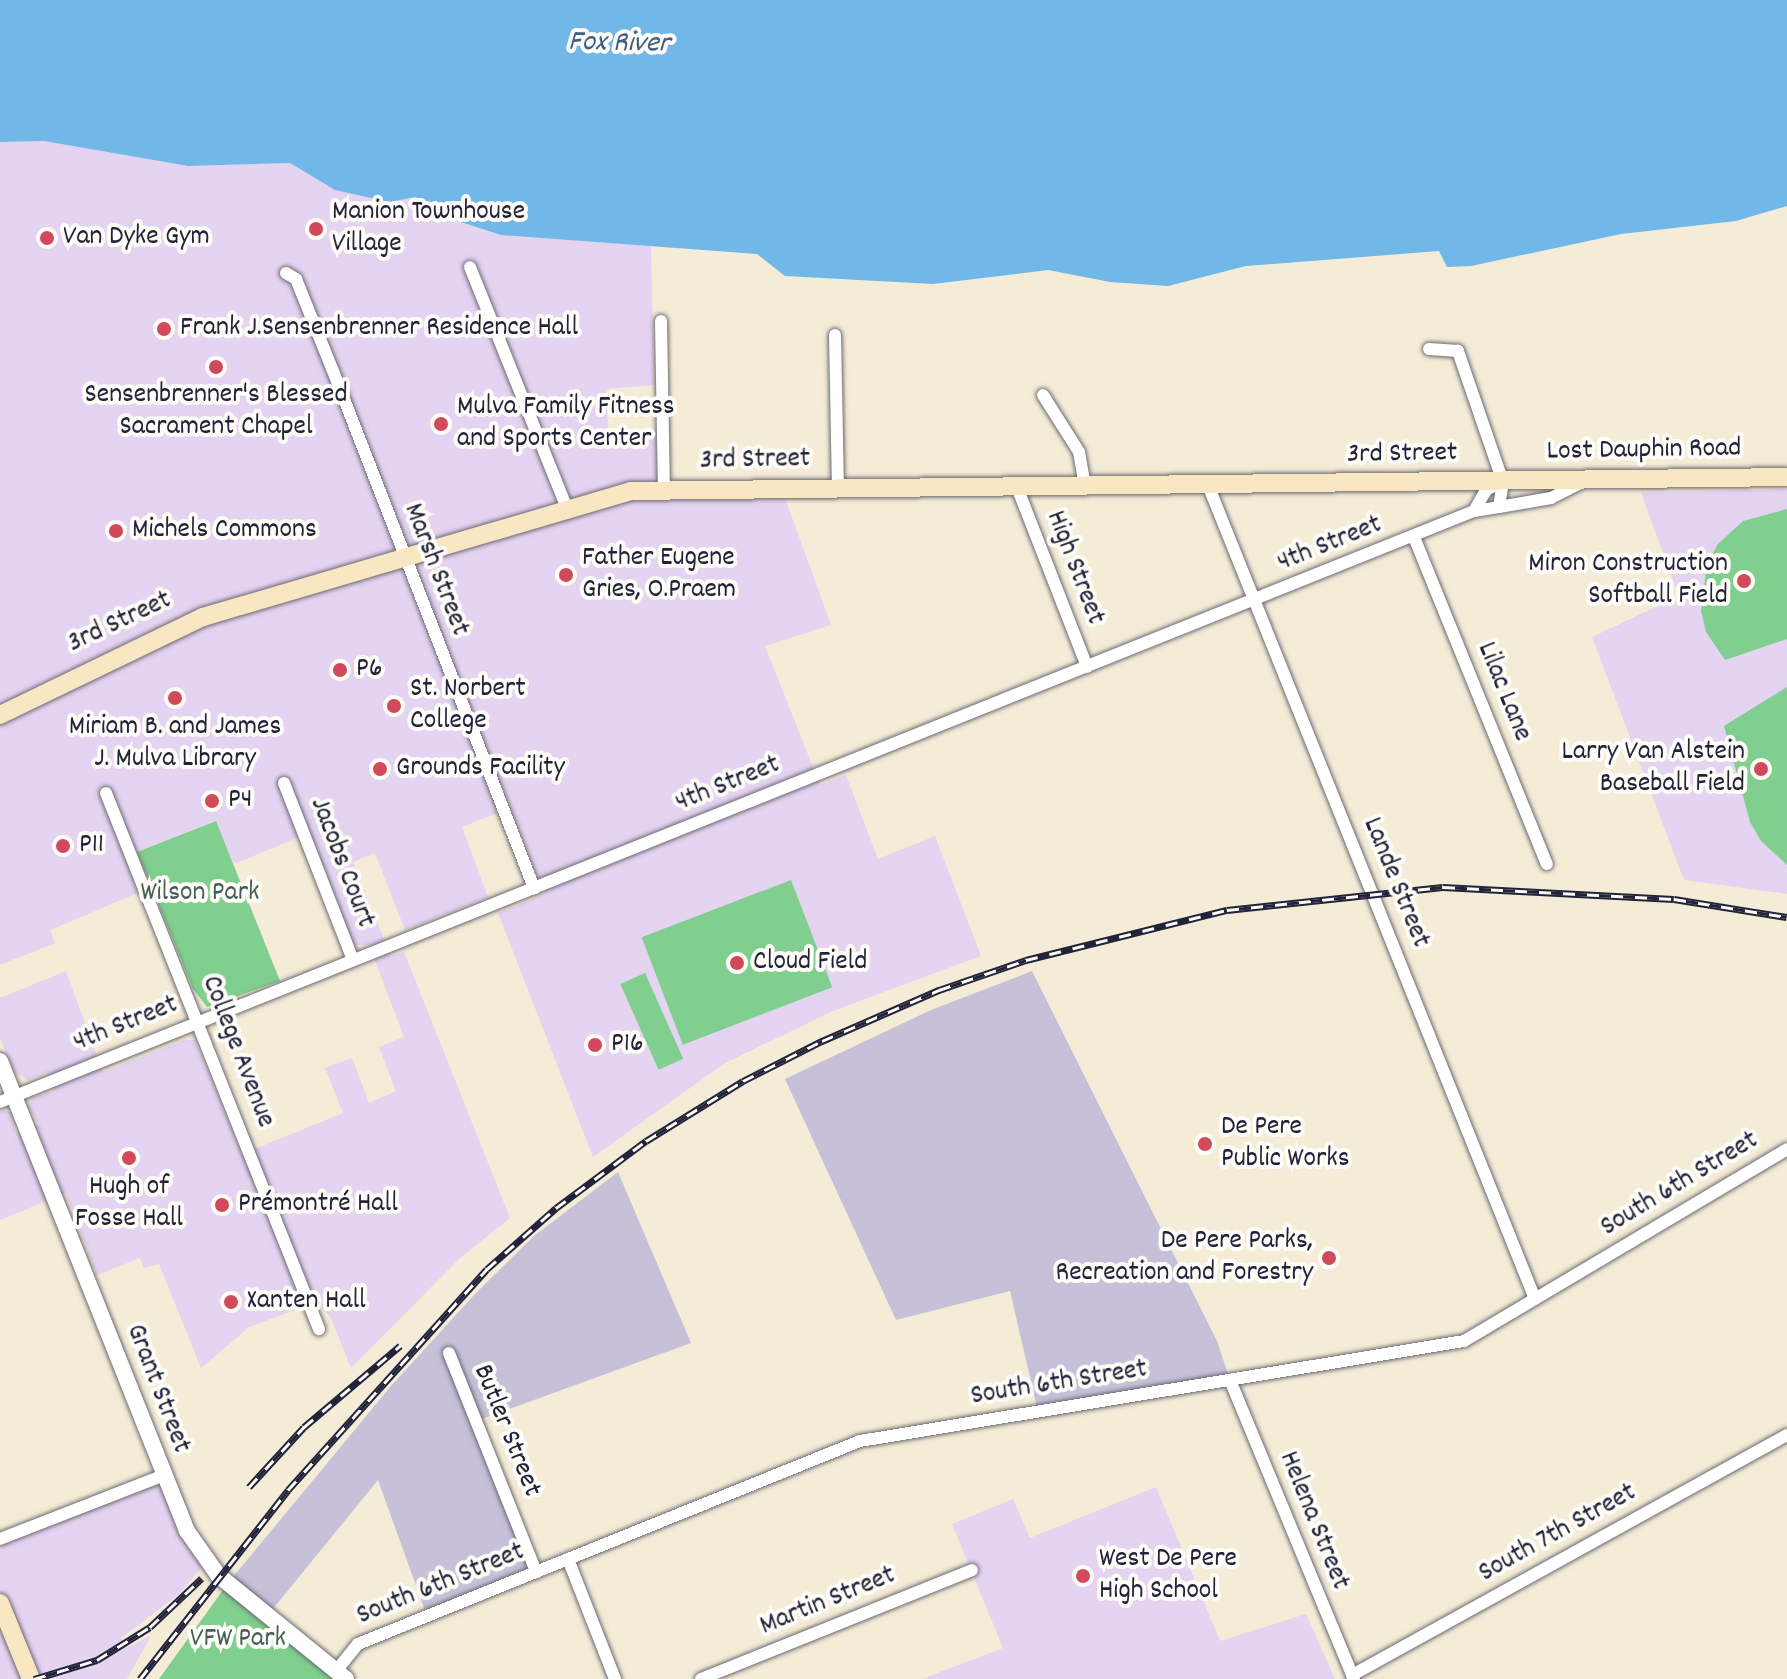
<!DOCTYPE html>
<html>
<head>
<meta charset="utf-8">
<style>
	body { margin:0 }
	#map { position:relative; width:1787px; height:1679px; overflow:hidden; background:#f4ecd7; font-family:Dekko,sans-serif }
	div>[style] { position:absolute }
	[style*='--x'] { left:calc(var(--x)*1px); top:calc(var(--y)*1px); width:calc(var(--w)*1px); rotate:calc(var(--a)*1deg) }
	.built>* { inset:0; background:#e4d3f1 }
	.industrial>* { inset:0; background:#c6c0d9 }
	.green>* { inset:0; background:#80cf8f; transform-origin:0 0 }
	.water>* { inset:0; background:#71b8e8 }
	.roads { filter:drop-shadow(0 0 2px #6c6972) drop-shadow(0 0 2px #6c6972) }
	.minor>* { height:12px; margin:-6px; padding:0 6px; transform-origin:6px; border-radius:6px; background:#fff }
	.tertiary>* { height:16px; margin:-8px; padding:0 8px; transform-origin:8px; border-radius:8px; background:#fff }
	.secondary>* { height:18px; margin:-9px; padding:0 9px; transform-origin:9px; border-radius:9px; background:#f9e7c3 }
	.rail>* { height:7px; margin-top:-3.5px; transform-origin:0; background:repeating-linear-gradient(90deg,#fdfcf7 0 12px,#22223b 0 24px); box-sizing:border-box; border-block:2px solid #22223b }
	.dots>* { width:22px; height:22px; translate:-50% -50%; box-sizing:border-box; border:4px solid #fdfcf7; border-radius:50% }
	span { translate:-50% -50%; white-space:nowrap; text-align:center; line-height:1.15; -webkit-text-stroke:8px #fdfcf7; paint-order:stroke }
	.poi-label { font-size:28px; color:#22223b }
	.left { translate:0 -50%; text-align:left }
	.right { translate:-100% -50%; text-align:right }
	.street-label { font-size:28px; color:#22223b }
	.park-label { font-size:28px; color:#435f58 }
	.water-label { font-size:30px; color:#425e80; font-style:italic }
</style>
</head>
<body>
<div id="map">
	<div class="built">
		<div style="clip-path:polygon(44px 141px,188px 166px,290px 163px,335px 190px,389px 202px,416px 197px,433px 213px,501px 235px,651px 246px,654px 385px,606px 389px,608px 432px,656px 429px,659px 499px,785px 498px,831px 625px,765px 646px,820px 785px,846px 775px,878px 859px,935px 836px,981px 956px,835px 1010px,725px 1063px,593px 1157px,498px 913px,545px 894px,510px 808px,462px 827px,488px 897px,405px 930px,375px 853px,353px 862px,391px 956px,404px 952px,510px 1218px,460px 1258px,351px 1368px,331px 1318px,317px 1302px,249px 1327px,201px 1368px,159px 1264px,144px 1268px,140px 1258px,97px 1275px,66px 1193px,0 1220px,0 1110px,10px 1112px,16px 1134px,39px 1124px,28px 1107px,30px 1098px,54px 1091px,47px 1073px,28px 1080px,13px 1071px,0 1038px,0 998px,66px 971px,103px 1072px,184px 1040px,195px 1040px,242px 1154px,343px 1113px,325px 1068px,352px 1058px,369px 1103px,396px 1091px,379px 1047px,404px 1037px,369px 945px,353px 945px,309px 833px,234px 864px,215px 821px,125px 857px,138px 893px,50px 930px,55px 943px,0 965px,0 142px)"></div>
		<div style="clip-path:polygon(1787px 489px,1787px 894px,1684px 880px,1592px 637px,1679px 596px,1641px 493px)"></div>
		<div style="clip-path:polygon(162px 1476px,207px 1561px,178px 1595px,121px 1638px,127px 1647px,151px 1636px,127px 1679px,0 1679px,0 1539px)"></div>
		<div style="clip-path:polygon(1156px 1487px,1220px 1641px,1306px 1614px,1335px 1679px,922px 1679px,1003px 1648px,952px 1524px,1013px 1499px,1030px 1538px)"></div>
	</div>
	<div class="industrial">
		<div style="clip-path:polygon(1032px 971px,1217px 1341px,1230px 1380px,1038px 1412px,1010px 1291px,896px 1320px,785px 1079px,931px 1010px)"></div>
		<div style="clip-path:polygon(618px 1172px,691px 1343px,476px 1421px,536px 1572px,427px 1616px,378px 1480px,268px 1615px,228px 1583px,391px 1386px,475px 1294px,534px 1236px)"></div>
	</div>
	<div class="green">
		<div style="clip-path:polygon(1787px 509px,1787px 639px,1725px 660px,1706px 632px,1701px 611px,1707px 564px,1718px 544px,1743px 521px)"></div>
		<div style="clip-path:polygon(1787px 687px,1787px 865px,1761px 841px,1750px 822px,1724px 726px)"></div>
		<div style="clip-path:polygon(216px 821px,280px 981px,207px 1007px,193px 989px,137px 852px)"></div>
		<div style="left:791px;top:880px;width:115px;height:160px;rotate:69deg"></div>
		<div style="left:645px;top:973px;width:94px;height:27px;rotate:66deg"></div>
		<div style="clip-path:polygon(228px 1583px,346px 1679px,159px 1679px)"></div>
	</div>
	<div class="water">
		<div style="clip-path:polygon(0 0,1787px 0,1787px 206px,1736px 221px,1621px 234px,1471px 266px,1447px 267px,1439px 251px,1246px 266px,1168px 286px,1110px 282px,1048px 270px,933px 284px,785px 276px,757px 254px,501px 235px,433px 213px,416px 197px,389px 202px,335px 190px,290px 163px,188px 166px,44px 141px,0 142px)"></div>
	</div>
	<div class="roads">
		<div class="minor">
			<div style="--x:470;--y:267;--w:258;--a:68.1"></div>
			<div style="--x:286;--y:273;--w:12;--a:31"></div>
			<div style="--x:296;--y:279;--w:115;--a:68.1"></div>
			<div style="--x:339;--y:386;--w:539;--a:68.77"></div>
			<div style="--x:661;--y:321;--w:169;--a:89"></div>
			<div style="--x:835;--y:335;--w:154;--a:88.9"></div>
			<div style="--x:1043;--y:395;--w:67;--a:57.7"></div>
			<div style="--x:1079;--y:452;--w:35;--a:80"></div>
			<div style="--x:1208;--y:485;--w:877;--a:68.11"></div>
			<div style="--x:1017;--y:487;--w:193;--a:68.7"></div>
			<div style="--x:1499;--y:507;--w:53;--a:-9.8"></div>
			<div style="--x:1551;--y:498;--w:36;--a:-27"></div>
			<div style="--x:1474;--y:511;--w:24;--a:-60"></div>
			<div style="--x:1486;--y:490;--w:16;--a:-27"></div>
			<div style="--x:1414;--y:537;--w:353;--a:67.9"></div>
			<div style="--x:284;--y:783;--w:190;--a:68.7"></div>
			<div style="--x:106;--y:793;--w:577;--a:68.33"></div>
			<div style="--x:0;--y:1102;--w:1588;--a:-21.85"></div>
			<div style="--x:1474;--y:511;--w:25;--a:-9"></div>
			<div style="--x:1499;--y:507;--w:25;--a:-81"></div>
			<div style="--x:1503;--y:482;--w:139;--a:-109"></div>
			<div style="--x:1458;--y:351;--w:29;--a:-176"></div>
			<div style="--x:449;--y:1353;--w:236;--a:68.3"></div>
			<div style="--x:1230;--y:1380;--w:324;--a:67.5"></div>
			<div style="--x:0;--y:1539;--w:174;--a:-21.3"></div>
			<div style="--x:568;--y:1559;--w:129;--a:68.6"></div>
			<div style="--x:336;--y:1671;--w:35;--a:-51"></div>
			<div style="--x:358;--y:1644;--w:541;--a:-22.02"></div>
			<div style="--x:860;--y:1441;--w:612;--a:-9.4"></div>
			<div style="--x:1464;--y:1341;--w:376;--a:-30.7"></div>
			<div style="--x:1352;--y:1675;--w:497;--a:-28.9"></div>
			<div style="--x:701;--y:1679;--w:292;--a:-21.9"></div>
		</div>
		<div class="tertiary">
			<div style="--x:0;--y:1061;--w:506;--a:68.3"></div>
			<div style="--x:187;--y:1531;--w:54;--a:54.8"></div>
			<div style="--x:218;--y:1575;--w:165;--a:39.1"></div>
		</div>
		<div class="secondary">
			<div style="--x:0;--y:715;--w:225;--a:-25.8"></div>
			<div style="--x:203;--y:617;--w:445;--a:-16.4"></div>
			<div style="--x:630;--y:491;--w:1157;--a:-0.69"></div>
			<div style="--x:0;--y:1603;--w:82;--a:67.8"></div>
		</div>
	</div>
	<div class="rail">
		<div style="--x:249;--y:1487;--w:81;--a:-47.5"></div>
		<div style="--x:304;--y:1427;--w:126;--a:-40.2"></div>
		<div style="--x:34;--y:1679;--w:66;--a:-16.8"></div>
		<div style="--x:97;--y:1660;--w:62;--a:-31.9"></div>
		<div style="--x:150;--y:1627;--w:71;--a:-43.3"></div>
		<div style="--x:140;--y:1679;--w:240;--a:-51.9"></div>
		<div style="--x:288;--y:1490;--w:297;--a:-48"></div>
		<div style="--x:487;--y:1269;--w:92;--a:-41.5"></div>
		<div style="--x:556;--y:1208;--w:112;--a:-36.7"></div>
		<div style="--x:646;--y:1141;--w:114;--a:-31.7"></div>
		<div style="--x:743;--y:1081;--w:89;--a:-26.9"></div>
		<div style="--x:822;--y:1041;--w:128;--a:-23.6"></div>
		<div style="--x:939;--y:990;--w:92;--a:-19"></div>
		<div style="--x:1026;--y:960;--w:207;--a:-14"></div>
		<div style="--x:1227;--y:910;--w:217;--a:-6.1"></div>
		<div style="--x:1443;--y:887;--w:231;--a:3"></div>
		<div style="--x:1674;--y:899;--w:114;--a:9.1"></div>
	</div>
	<div class="dots">
		<div style="left:316px;top:229px;background:#d1495b"></div>
		<div style="left:47px;top:238px;background:#d1495b"></div>
		<div style="left:164px;top:329px;background:#d1495b"></div>
		<div style="left:216px;top:367px;background:#d1495b"></div>
		<div style="left:441px;top:424px;background:#d1495b"></div>
		<div style="left:116px;top:531px;background:#d1495b"></div>
		<div style="left:566px;top:575px;background:#d1495b"></div>
		<div style="left:1744px;top:581px;background:#d1495b"></div>
		<div style="left:340px;top:670px;background:#d1495b"></div>
		<div style="left:175px;top:698px;background:#d1495b"></div>
		<div style="left:394px;top:706px;background:#d1495b"></div>
		<div style="left:380px;top:769px;background:#d1495b"></div>
		<div style="left:1761px;top:769px;background:#d1495b"></div>
		<div style="left:212px;top:801px;background:#d1495b"></div>
		<div style="left:63px;top:846px;background:#d1495b"></div>
		<div style="left:737px;top:963px;background:#d1495b"></div>
		<div style="left:595px;top:1045px;background:#d1495b"></div>
		<div style="left:1205px;top:1144px;background:#d1495b"></div>
		<div style="left:129px;top:1158px;background:#d1495b"></div>
		<div style="left:222px;top:1205px;background:#d1495b"></div>
		<div style="left:1329px;top:1258px;background:#d1495b"></div>
		<div style="left:231px;top:1302px;background:#d1495b"></div>
		<div style="left:1083px;top:1576px;background:#d1495b"></div>
	</div>
	<div class="poi-label">
		<span class="left" style="left:332px;top:229px">Manion Townhouse<br>Village</span>
		<span class="left" style="left:63px;top:238px">Van Dyke Gym</span>
		<span class="left" style="left:180px;top:329px">Frank J.Sensenbrenner Residence Hall</span>
		<span style="left:216px;top:412px">Sensenbrenner's Blessed<br>Sacrament Chapel</span>
		<span class="left" style="left:457px;top:424px">Mulva Family Fitness<br>and Sports Center</span>
		<span class="left" style="left:132px;top:531px">Michels Commons</span>
		<span class="left" style="left:582px;top:575px">Father Eugene<br>Gries, O.Praem</span>
		<span class="right" style="left:1728px;top:581px">Miron Construction<br>Softball Field</span>
		<span class="left" style="left:356px;top:670px">P6</span>
		<span class="left" style="left:410px;top:706px">St. Norbert<br>College</span>
		<span style="left:175px;top:744px">Miriam B. and James<br>J. Mulva Library</span>
		<span class="right" style="left:1745px;top:769px">Larry Van Alstein<br>Baseball Field</span>
		<span class="left" style="left:396px;top:769px">Grounds Facility</span>
		<span class="left" style="left:228px;top:801px">P4</span>
		<span class="left" style="left:79px;top:846px">P11</span>
		<span class="left" style="left:753px;top:963px">Cloud Field</span>
		<span class="left" style="left:611px;top:1045px">P16</span>
		<span class="left" style="left:1221px;top:1144px">De Pere<br>Public Works</span>
		<span style="left:129px;top:1204px">Hugh of<br>Fosse Hall</span>
		<span class="left" style="left:238px;top:1205px">Prémontré Hall</span>
		<span class="right" style="left:1313px;top:1258px">De Pere Parks,<br>Recreation and Forestry</span>
		<span class="left" style="left:247px;top:1302px">Xanten Hall</span>
		<span class="left" style="left:1099px;top:1576px">West De Pere<br>High School</span>
	</div>
	<div class="street-label">
		<span style="left:1644px;top:451px;rotate:-1deg">Lost Dauphin Road</span>
		<span style="left:1402px;top:455px;rotate:-1deg">3rd Street</span>
		<span style="left:755px;top:461px;rotate:-1deg">3rd Street</span>
		<span style="left:1330px;top:545px;rotate:-22deg">4th Street</span>
		<span style="left:1074px;top:568px;rotate:69deg">High Street</span>
		<span style="left:435px;top:570px;rotate:69deg">Marsh Street</span>
		<span style="left:120px;top:623px;rotate:-25deg">3rd Street</span>
		<span style="left:1503px;top:692px;rotate:68deg">Lilac Lane</span>
		<span style="left:728px;top:785px;rotate:-22deg">4th Street</span>
		<span style="left:341px;top:863px;rotate:69deg">Jacobs Court</span>
		<span style="left:1395px;top:883px;rotate:68deg">Lande Street</span>
		<span style="left:126px;top:1025px;rotate:-22deg">4th Street</span>
		<span style="left:237px;top:1052px;rotate:69deg">College Avenue</span>
		<span style="left:1680px;top:1185px;rotate:-31deg">South 6th Street</span>
		<span style="left:1059px;top:1384px;rotate:-9deg">South 6th Street</span>
		<span style="left:157px;top:1389px;rotate:69deg">Grant Street</span>
		<span style="left:506px;top:1431px;rotate:68deg">Butler Street</span>
		<span style="left:1313px;top:1521px;rotate:68deg">Helena Street</span>
		<span style="left:1558px;top:1534px;rotate:-29deg">South 7th Street</span>
		<span style="left:441px;top:1585px;rotate:-22deg">South 6th Street</span>
		<span style="left:828px;top:1602px;rotate:-22deg">Martin Street</span>
	</div>
	<div class="park-label">
		<span style="left:200px;top:894px">Wilson Park</span>
		<span style="left:238px;top:1640px">VFW Park</span>
	</div>
	<div class="water-label">
		<span style="left:619px;top:45px;rotate:1deg">Fox River</span>
	</div>
</div>
</body>
</html>
